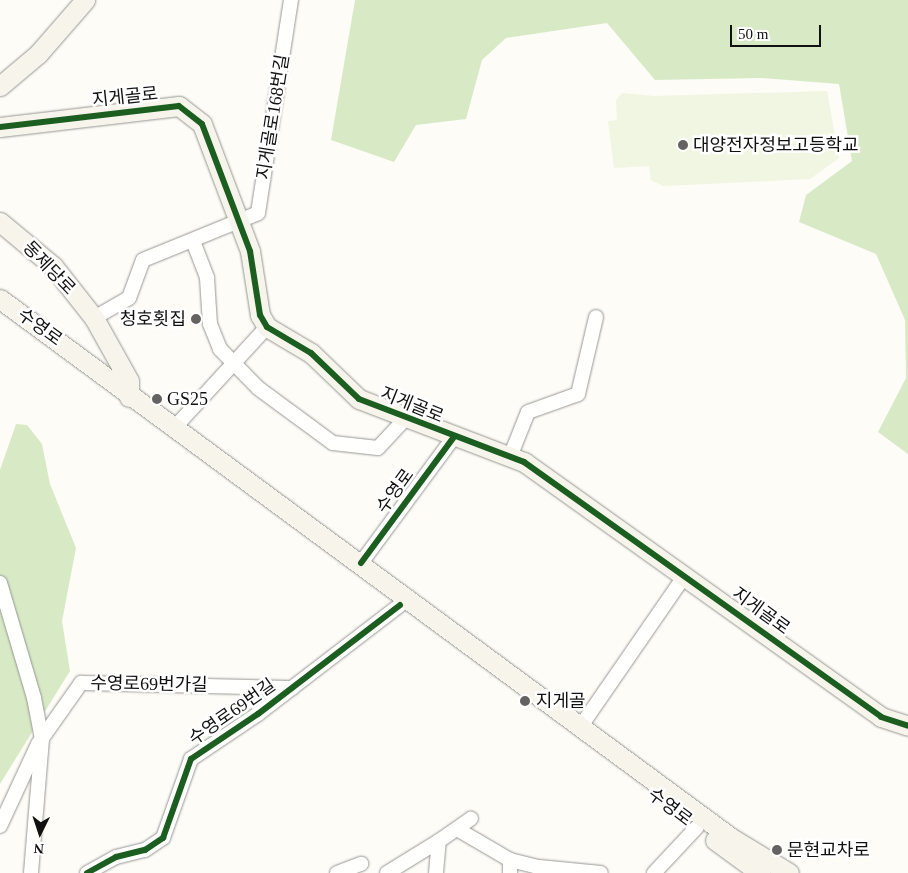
<!DOCTYPE html>
<html>
<head>
<meta charset="utf-8">
<style>
	body { margin:0 }
	#map { position:relative; width:908px; height:873px; overflow:hidden; background:#fdfcf7; font-family:"Times New Roman","Noto Sans KR",serif }
	div>[style] { position:absolute }
	[style*='--x'] { left:calc(var(--x)*1px); top:calc(var(--y)*1px); width:calc(var(--w)*1px); rotate:calc(var(--a)*1deg) }
	.forest>* { inset:0; background:#d8eac5 }
	.pitch>* { inset:0; background:#f0f6e1 }
	.roads { filter:drop-shadow(0 0 1px #979795) drop-shadow(0 0 1px #979795) }
	.street>* { height:14px; margin:-7px; padding:0 7px; transform-origin:7px; border-radius:7px; background:#fffffe }
	.secondary>* { height:19px; margin:-9.5px; padding:0 9.5px; transform-origin:9.5px; border-radius:9.5px; background:#f6f4eb }
	.cycleway>* { height:6px; margin:-3px; padding:0 3px; transform-origin:3px; border-radius:3px; background:#1b5e20 }
	.dots>* { width:14px; height:14px; translate:-50% -50%; box-sizing:border-box; border:2px solid #fff; border-radius:50% }
	span { translate:-50% -50%; white-space:nowrap; text-align:center; line-height:1.15; -webkit-text-stroke:5px #fff; paint-order:stroke }
	.street-label { font-size:18px; color:#111 }
	.poi-label { font-size:18px; color:#111 }
	.left { translate:0 -50%; text-align:left }
	.right { translate:-100% -50%; text-align:right }
	.north { position:absolute; left:15px; top:808px; width:50px; height:50px; -webkit-text-stroke:4px #fff; paint-order:stroke; rotate:184deg; font-size:14px; font-weight:700; line-height:20px; text-align:center; color:#111 }
	.north::after { content:''; display:block; margin:auto; width:18px; height:22px; background:#111; clip-path:polygon(50% 0,100% 100%,50% 72%,0 100%) }
	.scale { position:absolute; left:730px; top:25px; width:91px; height:22px; box-sizing:border-box; border:2px solid #111; border-top:0; padding-left:6px; font-size:15px; line-height:18px; white-space:nowrap; color:#111; -webkit-text-stroke:4px #fff; paint-order:stroke }
</style>
</head>
<body>
<div id="map">
	<div class="forest">
		<div style="clip-path:polygon(355px 0,908px 0,908px 454px,878px 432px,906px 378px,905px 320px,876px 254px,799px 222px,806px 195px,852px 161px,839px 84px,761px 78px,655px 80px,607px 23px,506px 38px,482px 60px,466px 119px,416px 125px,394px 162px,331px 140px)"></div>
		<div style="clip-path:polygon(16px 424px,27px 425px,42px 444px,50px 484px,76px 548px,62px 621px,70px 671px,0 784px,0 470px)"></div>
	</div>
	<div class="pitch">
		<div style="clip-path:polygon(827px 91px,839px 158px,810px 179px,663px 186px,651px 180px,649px 166px,614px 168px,608px 121px,617px 120px,616px 100px,622px 93px,654px 96px)"></div>
	</div>
	<div class="roads">
		<div class="street">
			<div style="--x:193;--y:241;--w:40;--a:69"></div>
			<div style="--x:207;--y:278;--w:46;--a:86.3"></div>
			<div style="--x:210;--y:324;--w:27;--a:68"></div>
			<div style="--x:220;--y:349;--w:54;--a:45.7"></div>
			<div style="--x:258;--y:388;--w:93;--a:36.3"></div>
			<div style="--x:333;--y:443;--w:45;--a:6.3"></div>
			<div style="--x:378;--y:448;--w:40;--a:-47"></div>
			<div style="--x:94;--y:318;--w:40;--a:-29.7"></div>
			<div style="--x:129;--y:298;--w:40;--a:-69.8"></div>
			<div style="--x:143;--y:260;--w:124;--a:-22.2"></div>
			<div style="--x:258;--y:213;--w:216;--a:-81.2"></div>
			<div style="--x:176;--y:426;--w:134;--a:-47.4"></div>
			<div style="--x:510;--y:457;--w:48;--a:-68.2"></div>
			<div style="--x:528;--y:412;--w:53;--a:-19.8"></div>
			<div style="--x:578;--y:394;--w:79;--a:-76.8"></div>
			<div style="--x:361;--y:563;--w:157;--a:-53.6"></div>
			<div style="--x:0;--y:583;--w:120;--a:73.5"></div>
			<div style="--x:34;--y:698;--w:42;--a:79"></div>
			<div style="--x:42;--y:739;--w:134;--a:94.7"></div>
			<div style="--x:581;--y:726;--w:183;--a:-55.4"></div>
			<div style="--x:0;--y:826;--w:90;--a:-65.1"></div>
			<div style="--x:38;--y:744;--w:75;--a:-54.8"></div>
			<div style="--x:81;--y:683;--w:211;--a:1.4"></div>
			<div style="--x:457;--y:829;--w:61;--a:30.3"></div>
			<div style="--x:510;--y:860;--w:30;--a:14"></div>
			<div style="--x:539;--y:867;--w:62;--a:5.5"></div>
			<div style="--x:510;--y:860;--w:13;--a:90"></div>
			<div style="--x:87;--y:873;--w:33;--a:-29"></div>
			<div style="--x:116;--y:857;--w:30;--a:-14"></div>
			<div style="--x:145;--y:850;--w:22;--a:-34"></div>
			<div style="--x:163;--y:838;--w:84;--a:-70.5"></div>
			<div style="--x:191;--y:759;--w:81;--a:-33.9"></div>
			<div style="--x:258;--y:714;--w:179;--a:-37.5"></div>
			<div style="--x:337;--y:873;--w:26;--a:-21"></div>
			<div style="--x:387;--y:873;--w:61;--a:-31.6"></div>
			<div style="--x:436;--y:873;--w:32;--a:-85"></div>
			<div style="--x:439;--y:841;--w:39;--a:-35"></div>
			<div style="--x:654;--y:873;--w:63;--a:-46.9"></div>
		</div>
		<div class="secondary">
			<div style="--x:0;--y:86;--w:50;--a:-40.1"></div>
			<div style="--x:38;--y:54;--w:72;--a:-49"></div>
			<div style="--x:0;--y:127;--w:180;--a:-6.7"></div>
			<div style="--x:179;--y:106;--w:29;--a:38"></div>
			<div style="--x:202;--y:124;--w:136;--a:69.3"></div>
			<div style="--x:250;--y:251;--w:65;--a:81.1"></div>
			<div style="--x:260;--y:315;--w:14;--a:60"></div>
			<div style="--x:267;--y:327;--w:51;--a:30.6"></div>
			<div style="--x:311;--y:353;--w:66;--a:43.8"></div>
			<div style="--x:359;--y:399;--w:177;--a:20.9"></div>
			<div style="--x:524;--y:462;--w:439;--a:35.5"></div>
			<div style="--x:881;--y:717;--w:28;--a:18"></div>
			<div style="--x:0;--y:222;--w:69;--a:39.7"></div>
			<div style="--x:53;--y:266;--w:66;--a:51.7"></div>
			<div style="--x:94;--y:318;--w:72;--a:60.9"></div>
			<div style="--x:129;--y:381;--w:16;--a:90"></div>
			<div style="--x:0;--y:299;--w:907;--a:36.39"></div>
			<div style="--x:730;--y:837;--w:69;--a:31.4"></div>
			<div style="--x:715;--y:840;--w:56;--a:36.3"></div>
		</div>
	</div>
	<div class="cycleway">
		<div style="--x:0;--y:127;--w:180;--a:-6.7"></div>
		<div style="--x:179;--y:106;--w:29;--a:38"></div>
		<div style="--x:202;--y:124;--w:136;--a:69.3"></div>
		<div style="--x:250;--y:251;--w:65;--a:81.1"></div>
		<div style="--x:260;--y:315;--w:14;--a:60"></div>
		<div style="--x:267;--y:327;--w:51;--a:30.6"></div>
		<div style="--x:311;--y:353;--w:66;--a:43.8"></div>
		<div style="--x:359;--y:399;--w:177;--a:20.9"></div>
		<div style="--x:524;--y:462;--w:439;--a:35.5"></div>
		<div style="--x:881;--y:717;--w:28;--a:18"></div>
		<div style="--x:361;--y:563;--w:157;--a:-53.6"></div>
		<div style="--x:87;--y:873;--w:33;--a:-29"></div>
		<div style="--x:116;--y:857;--w:30;--a:-14"></div>
		<div style="--x:145;--y:850;--w:22;--a:-34"></div>
		<div style="--x:163;--y:838;--w:84;--a:-70.5"></div>
		<div style="--x:191;--y:759;--w:81;--a:-33.9"></div>
		<div style="--x:258;--y:714;--w:179;--a:-37.5"></div>
	</div>
	<div class="dots">
		<div style="left:683px;top:145px;background:#646362"></div>
		<div style="left:196px;top:319px;background:#646362"></div>
		<div style="left:157px;top:399px;background:#646362"></div>
		<div style="left:525px;top:701px;background:#646362"></div>
		<div style="left:777px;top:850px;background:#646362"></div>
	</div>
	<div class="street-label">
		<span style="left:125px;top:97px;rotate:-6deg">지게골로</span>
		<span style="left:273px;top:117px;rotate:-81deg">지게골로168번길</span>
		<span style="left:49px;top:268px;rotate:46deg">동제당로</span>
		<span style="left:40px;top:327px;rotate:36deg">수영로</span>
		<span style="left:412px;top:405px;rotate:22deg">지게골로</span>
		<span style="left:395px;top:491px;rotate:-54deg">수영로</span>
		<span style="left:761px;top:611px;rotate:36deg">지게골로</span>
		<span style="left:149px;top:684px;rotate:1deg">수영로69번가길</span>
		<span style="left:232px;top:712px;rotate:-35deg">수영로69번길</span>
		<span style="left:670px;top:807px;rotate:37deg">수영로</span>
	</div>
	<div class="poi-label">
		<span class="left" style="left:693px;top:145px">대양전자정보고등학교</span>
		<span class="right" style="left:186px;top:319px">청호횟집</span>
		<span class="left" style="left:167px;top:399px">GS25</span>
		<span class="left" style="left:536px;top:701px">지게골</span>
		<span class="left" style="left:787px;top:850px">문현교차로</span>
	</div>
	<div class="north">N</div>
	<div class="scale">50 m</div>
</div>
</body>
</html>
